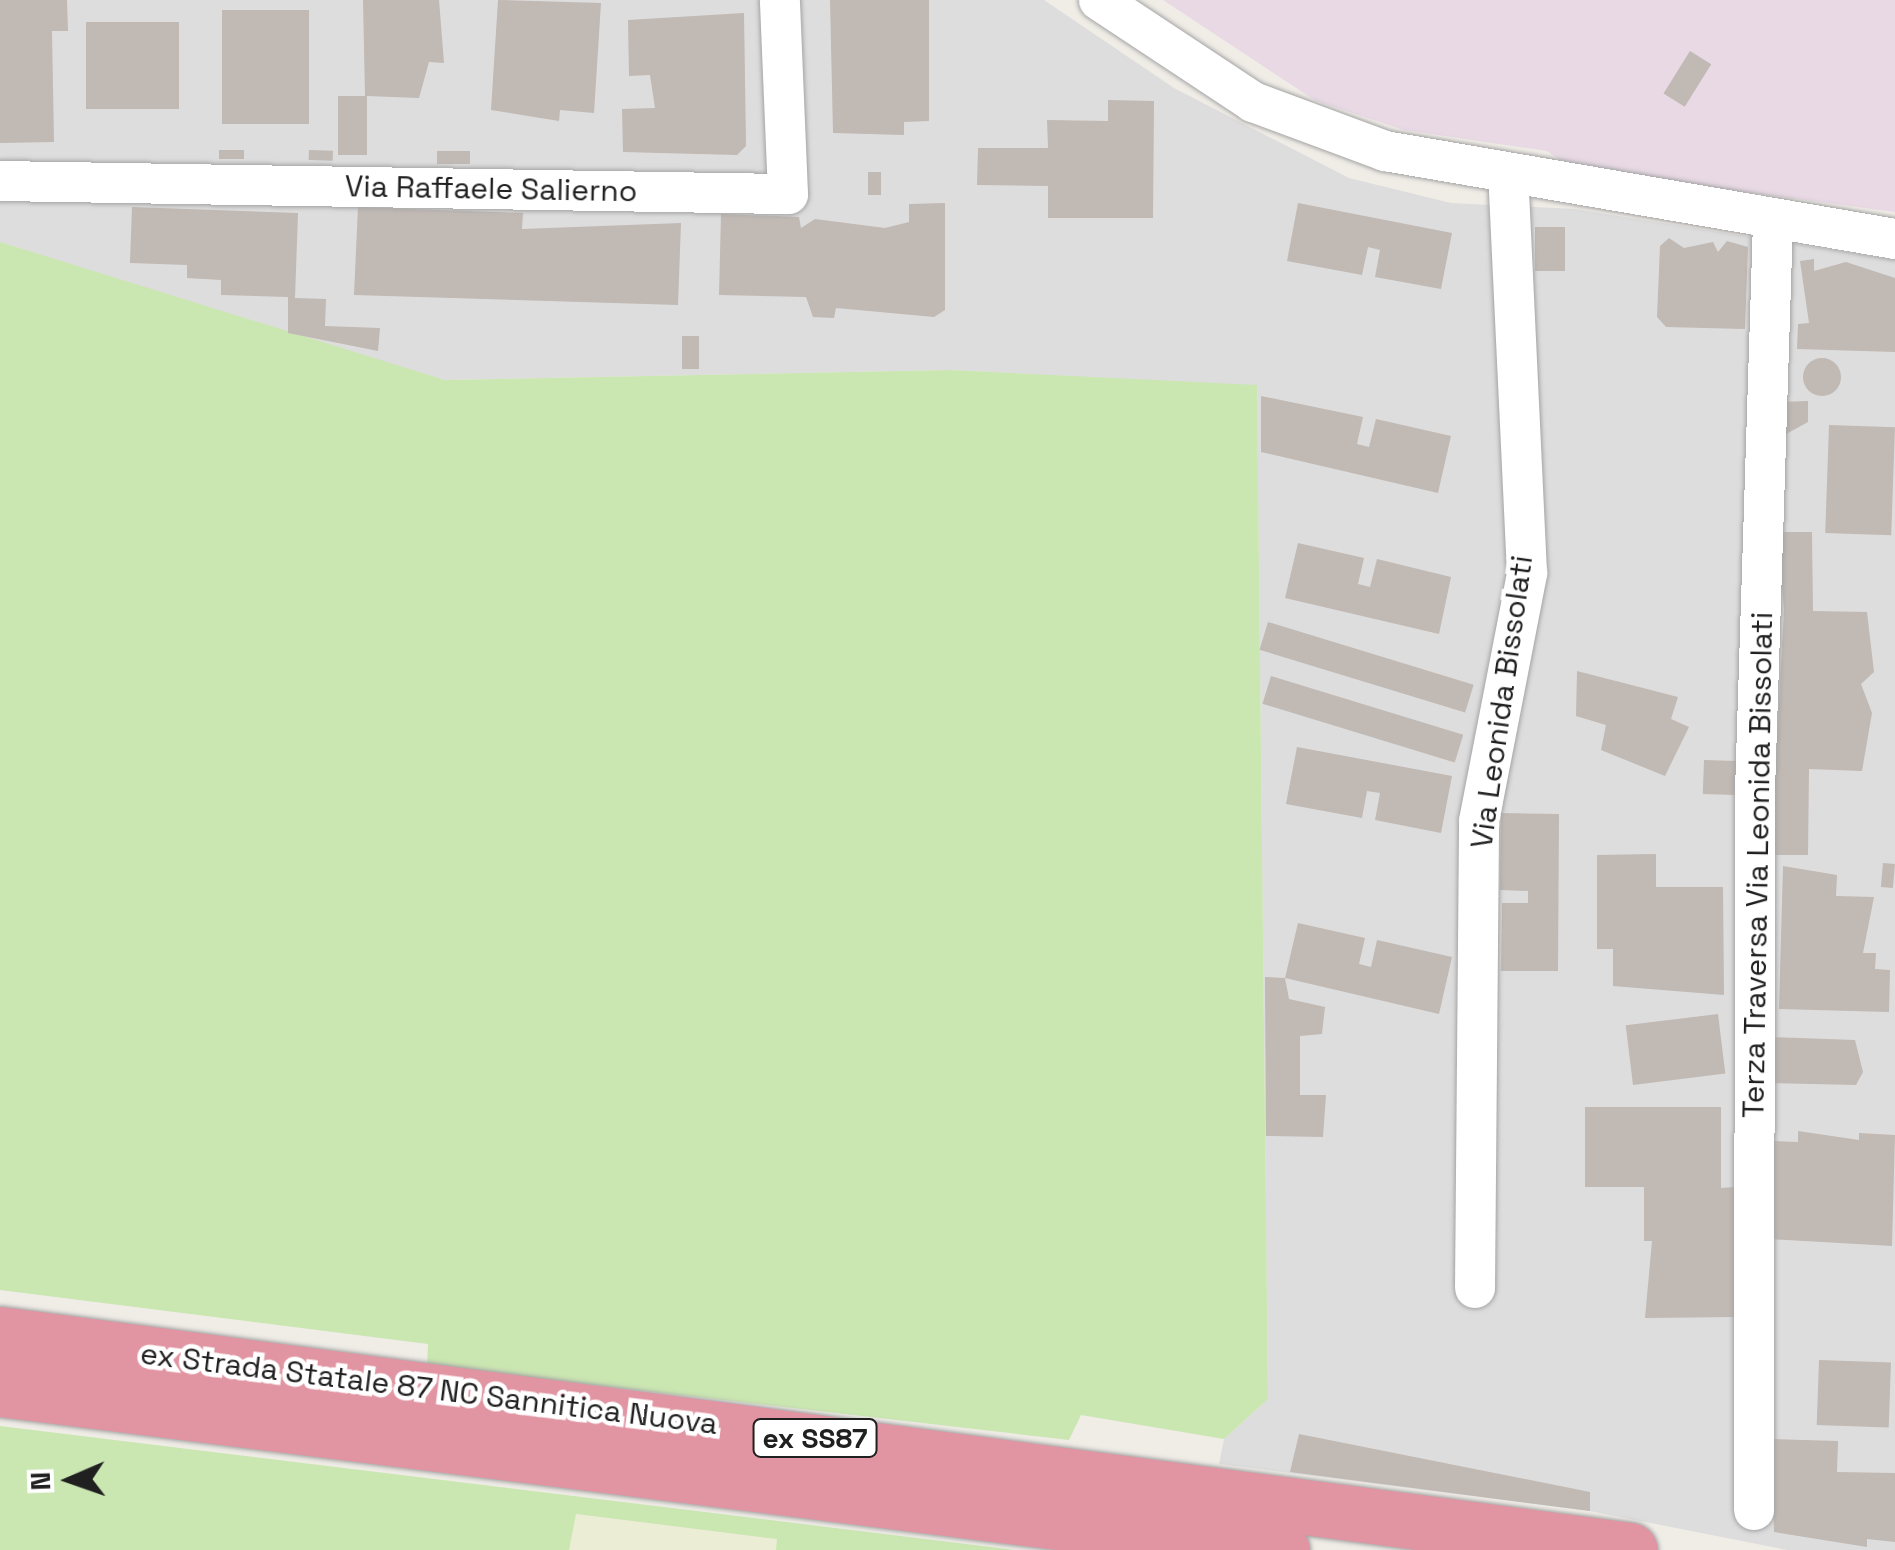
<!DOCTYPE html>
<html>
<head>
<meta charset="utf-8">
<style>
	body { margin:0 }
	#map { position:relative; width:1895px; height:1550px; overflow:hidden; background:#f0ede7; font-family:"Space Grotesk",sans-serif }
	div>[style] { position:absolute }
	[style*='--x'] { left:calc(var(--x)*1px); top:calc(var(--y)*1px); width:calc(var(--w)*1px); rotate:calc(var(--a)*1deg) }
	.residential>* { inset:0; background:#dedddd }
	.industrial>* { inset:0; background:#e8d9e5 }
	.farmland>* { inset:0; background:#ebedd4 }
	.grass>* { inset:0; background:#cae6b1 }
	.building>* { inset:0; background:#c0b9b4; transform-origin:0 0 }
	.round { border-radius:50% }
	.roads { filter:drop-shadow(0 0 2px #a4a4a4) drop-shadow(0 0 2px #a4a4a4) }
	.minor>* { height:40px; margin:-20px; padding:0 20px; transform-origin:20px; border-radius:20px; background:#fff }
	.highway>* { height:55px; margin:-27.5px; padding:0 27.5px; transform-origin:27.5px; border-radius:27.5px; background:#e195a2 }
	span { translate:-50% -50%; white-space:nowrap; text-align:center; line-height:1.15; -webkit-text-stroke:9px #fff; paint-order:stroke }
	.shield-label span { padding:2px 8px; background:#fff; border:2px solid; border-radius:8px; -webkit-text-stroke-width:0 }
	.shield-label { font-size:28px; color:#202020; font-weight:700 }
	.street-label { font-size:30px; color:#202020 }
	.north { position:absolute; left:20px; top:1430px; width:100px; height:100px; -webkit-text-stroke:8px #fff; paint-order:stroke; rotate:268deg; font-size:28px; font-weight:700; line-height:40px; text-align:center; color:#202020 }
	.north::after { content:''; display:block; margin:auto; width:35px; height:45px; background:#202020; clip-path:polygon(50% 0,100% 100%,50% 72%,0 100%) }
</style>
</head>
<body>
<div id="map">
	<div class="residential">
		<div style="clip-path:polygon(0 0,1044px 0,1174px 88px,1349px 178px,1451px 203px,1575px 209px,1895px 260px,1895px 1550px,1787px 1550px,1590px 1511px,1219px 1464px,1224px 1439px,1268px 1399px,1257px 386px,951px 370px,445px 380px,151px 295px,0 242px)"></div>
	</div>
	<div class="industrial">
		<div style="clip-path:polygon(1163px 0,1895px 0,1895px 212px,1573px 169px,1547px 151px,1404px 130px,1316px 101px)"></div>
	</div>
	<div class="farmland">
		<div style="clip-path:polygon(575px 1514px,778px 1539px,776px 1550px,569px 1550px)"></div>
	</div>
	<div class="grass">
		<div style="clip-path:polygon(0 242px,445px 380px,951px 370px,1257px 385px,1268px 1399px,1224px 1439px,1081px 1415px,1069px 1440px,427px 1366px,428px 1344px,0 1290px)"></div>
		<div style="clip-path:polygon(0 1426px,1015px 1550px,776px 1550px,777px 1539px,576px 1514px,569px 1550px,0 1550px)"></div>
	</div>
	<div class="building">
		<div style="clip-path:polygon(0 0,67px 0,68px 31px,52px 31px,54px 142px,0 143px)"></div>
		<div style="clip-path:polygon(363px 0,439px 0,444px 63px,429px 62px,419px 98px,367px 96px,367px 155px,338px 155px,338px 96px,365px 96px)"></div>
		<div style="clip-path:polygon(498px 0,601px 3px,594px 113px,560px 110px,559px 121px,491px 110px)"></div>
		<div style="clip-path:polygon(830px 0,929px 0,929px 121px,904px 122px,904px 135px,833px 133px)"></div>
		<div style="left:309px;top:10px;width:114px;height:87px;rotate:90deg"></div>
		<div style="clip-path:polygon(744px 13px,746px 146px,737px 155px,623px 152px,622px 109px,655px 108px,650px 75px,629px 76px,628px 20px)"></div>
		<div style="left:86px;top:22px;width:93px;height:87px"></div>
		<div style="left:1690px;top:51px;width:25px;height:50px;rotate:32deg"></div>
		<div style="clip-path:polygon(1108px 100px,1154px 101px,1153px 218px,1048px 218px,1048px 186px,977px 185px,978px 148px,1048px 148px,1047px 120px,1108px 121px)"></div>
		<div style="left:219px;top:150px;width:25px;height:9px"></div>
		<div style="left:309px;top:150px;width:24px;height:10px;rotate:2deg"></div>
		<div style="left:437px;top:151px;width:33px;height:13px"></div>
		<div style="left:868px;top:172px;width:13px;height:23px"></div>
		<div style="clip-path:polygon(945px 203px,945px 310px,934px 317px,836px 308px,834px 318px,813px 317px,806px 297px,719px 295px,721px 214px,799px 217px,801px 228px,815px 219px,885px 228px,909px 222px,909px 204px)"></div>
		<div style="clip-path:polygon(1298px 203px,1452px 233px,1441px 289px,1375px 277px,1380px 250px,1368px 247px,1362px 275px,1287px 261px)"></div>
		<div style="clip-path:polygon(132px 207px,298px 213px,295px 298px,326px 299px,325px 326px,380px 328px,378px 351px,288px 333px,288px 297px,221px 295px,221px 280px,187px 278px,187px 265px,130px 263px)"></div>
		<div style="clip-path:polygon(358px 207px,523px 213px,522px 229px,681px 223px,678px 305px,354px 295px)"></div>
		<div style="left:1535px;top:227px;width:30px;height:44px"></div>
		<div style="clip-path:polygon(1669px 238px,1684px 248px,1713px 242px,1718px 252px,1727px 241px,1748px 247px,1745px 329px,1666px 327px,1657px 317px,1660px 246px)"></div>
		<div style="clip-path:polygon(1814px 259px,1814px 271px,1846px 262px,1895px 278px,1895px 352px,1797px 349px,1798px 324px,1809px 323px,1800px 261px)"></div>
		<div style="left:682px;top:336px;width:17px;height:33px"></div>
		<div class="round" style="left:1803px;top:358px;width:38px;height:38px"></div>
		<div style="clip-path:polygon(1261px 396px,1363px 417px,1357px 444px,1369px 447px,1376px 419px,1451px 436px,1438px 493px,1261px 452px)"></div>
		<div style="clip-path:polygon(1808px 401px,1808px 422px,1779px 438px,1779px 402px)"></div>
		<div style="left:1829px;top:425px;width:66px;height:108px;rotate:2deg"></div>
		<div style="clip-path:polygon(1777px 532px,1812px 532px,1813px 611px,1867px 612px,1874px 672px,1861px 684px,1872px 713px,1862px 771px,1809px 769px,1808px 855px,1771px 855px,1784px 609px)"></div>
		<div style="clip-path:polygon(1298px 543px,1364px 558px,1358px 584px,1370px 587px,1377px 559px,1451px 577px,1439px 634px,1285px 598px)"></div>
		<div style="left:1268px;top:622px;width:215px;height:29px;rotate:17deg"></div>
		<div style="clip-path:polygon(1577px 671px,1678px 697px,1671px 719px,1689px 727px,1665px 776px,1601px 750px,1606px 725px,1576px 716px)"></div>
		<div style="left:1271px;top:676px;width:201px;height:29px;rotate:17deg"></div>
		<div style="clip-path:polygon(1297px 747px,1452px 776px,1441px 833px,1375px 820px,1380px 793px,1367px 791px,1362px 818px,1286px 804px)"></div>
		<div style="left:1704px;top:760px;width:32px;height:34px;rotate:2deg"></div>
		<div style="clip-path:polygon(1501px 813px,1559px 814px,1558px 971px,1501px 971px,1502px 903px,1528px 903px,1528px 891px,1500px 890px)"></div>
		<div style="clip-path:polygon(1656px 854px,1656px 887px,1723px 887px,1724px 995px,1613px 986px,1613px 949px,1597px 949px,1597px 855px)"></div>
		<div style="left:1883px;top:863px;width:12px;height:24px;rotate:5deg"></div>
		<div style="clip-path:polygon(1783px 866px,1837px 875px,1836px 896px,1874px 897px,1863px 953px,1876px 953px,1875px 969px,1890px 970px,1889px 1012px,1779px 1009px)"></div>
		<div style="clip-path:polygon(1298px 923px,1365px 938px,1359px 964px,1371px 967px,1377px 940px,1452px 957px,1439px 1014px,1285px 978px,1289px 999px,1325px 1007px,1322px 1034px,1300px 1036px,1300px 1095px,1326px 1095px,1323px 1137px,1266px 1136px,1265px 977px,1285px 978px)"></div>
		<div style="left:1718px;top:1014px;width:60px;height:93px;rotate:83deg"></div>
		<div style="clip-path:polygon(1769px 1037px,1855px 1040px,1863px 1072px,1856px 1085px,1767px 1083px)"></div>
		<div style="clip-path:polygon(1585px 1107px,1721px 1107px,1721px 1188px,1735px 1187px,1735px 1317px,1645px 1318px,1652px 1241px,1644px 1241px,1644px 1187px,1585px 1187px)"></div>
		<div style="clip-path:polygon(1798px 1131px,1859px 1140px,1859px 1133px,1895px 1135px,1892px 1246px,1769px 1239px,1774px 1141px,1798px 1142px)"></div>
		<div style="left:1819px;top:1360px;width:72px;height:65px;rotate:2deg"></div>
		<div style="clip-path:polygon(1299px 1434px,1590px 1492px,1590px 1511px,1290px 1472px)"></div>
		<div style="clip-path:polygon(1772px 1439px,1838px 1441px,1837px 1472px,1895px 1473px,1895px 1542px,1867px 1539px,1867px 1547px,1774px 1532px)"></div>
	</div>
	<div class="roads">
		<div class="minor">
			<div style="--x:1099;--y:0;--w:185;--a:33.5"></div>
			<div style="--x:1253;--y:102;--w:141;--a:20.4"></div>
			<div style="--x:1385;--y:151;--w:518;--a:9.79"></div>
			<div style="--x:0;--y:181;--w:788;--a:0.95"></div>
			<div style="--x:788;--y:194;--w:194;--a:-92.4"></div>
			<div style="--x:1475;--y:1288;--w:467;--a:-89.5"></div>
			<div style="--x:1479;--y:821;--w:253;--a:-79"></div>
			<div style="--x:1527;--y:573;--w:397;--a:-92.7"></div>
			<div style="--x:1754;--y:1510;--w:719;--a:-89.92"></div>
			<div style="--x:1755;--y:791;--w:571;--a:-88.19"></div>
		</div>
		<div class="highway">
			<div style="--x:0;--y:1334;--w:1644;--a:7.55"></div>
			<div style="--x:0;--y:1389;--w:1292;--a:7.16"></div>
		</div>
	</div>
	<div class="shield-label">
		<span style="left:815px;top:1438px">ex SS87</span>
	</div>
	<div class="street-label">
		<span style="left:491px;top:189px;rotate:1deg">Via Raffaele Salierno</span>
		<span style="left:1502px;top:702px;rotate:-82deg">Via Leonida Bissolati</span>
		<span style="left:1758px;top:865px;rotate:-89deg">Terza Traversa Via Leonida Bissolati</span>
		<span style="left:429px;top:1389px;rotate:7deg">ex Strada Statale 87 NC Sannitica Nuova</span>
	</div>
	<div class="north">N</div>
</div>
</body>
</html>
